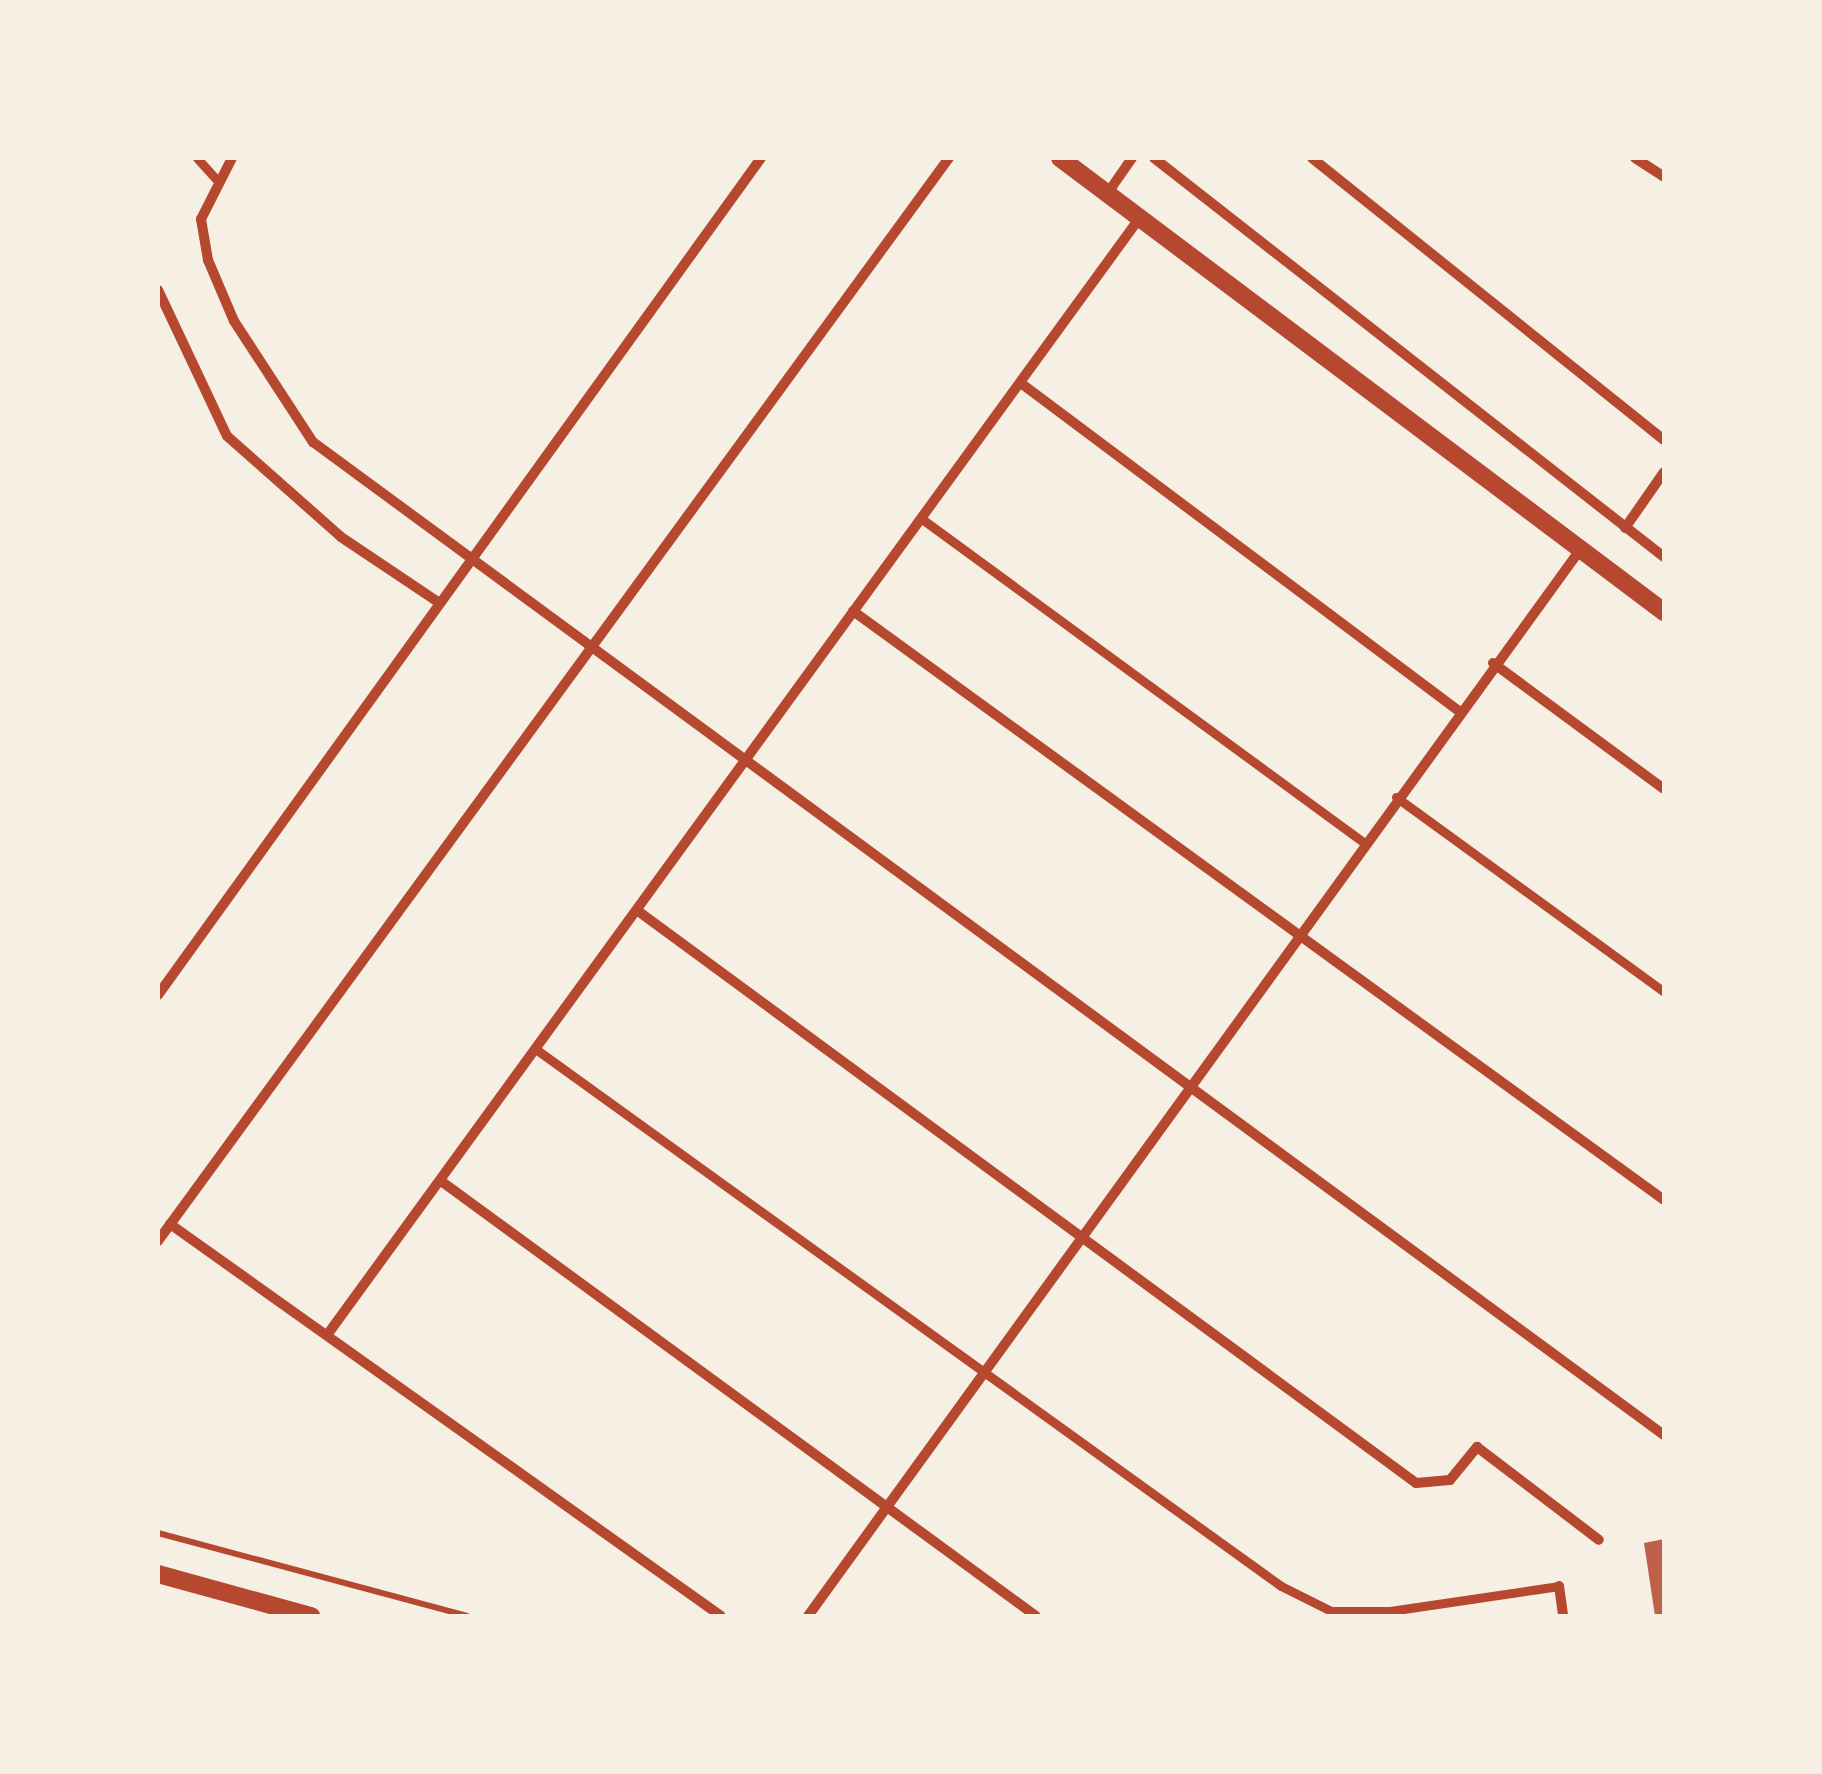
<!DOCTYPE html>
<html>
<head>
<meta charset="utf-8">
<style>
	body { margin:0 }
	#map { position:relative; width:1822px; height:1774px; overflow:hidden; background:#f6efe4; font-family:Lato,sans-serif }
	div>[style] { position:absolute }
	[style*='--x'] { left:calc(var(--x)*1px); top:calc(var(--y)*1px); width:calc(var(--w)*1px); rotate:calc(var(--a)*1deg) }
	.building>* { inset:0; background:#bf614a }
	.path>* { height:6px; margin:-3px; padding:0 3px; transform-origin:3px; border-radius:3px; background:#b5482f }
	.pedestrian>* { height:9px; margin:-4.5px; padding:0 4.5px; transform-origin:4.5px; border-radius:4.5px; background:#b5482f }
	.minor>* { height:10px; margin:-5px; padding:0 5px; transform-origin:5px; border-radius:5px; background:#b5482f }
	.tertiary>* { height:18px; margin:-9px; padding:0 9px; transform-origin:9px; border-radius:9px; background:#b5482f }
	span { translate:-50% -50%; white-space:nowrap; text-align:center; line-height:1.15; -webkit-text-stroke:8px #f6efe4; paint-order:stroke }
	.frame { position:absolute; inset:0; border:160px solid #f6efe4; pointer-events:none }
</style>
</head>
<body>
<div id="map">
	<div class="building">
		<div style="clip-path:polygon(1664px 1539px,1664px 1616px,1655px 1616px,1644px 1543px)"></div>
	</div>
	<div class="path">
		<div style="--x:158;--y:1533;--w:320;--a:15"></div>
	</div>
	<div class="pedestrian">
		<div style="--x:197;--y:158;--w:28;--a:48"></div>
		<div style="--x:922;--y:519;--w:547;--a:36.22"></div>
		<div style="--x:1396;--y:797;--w:331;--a:36"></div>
		<div style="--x:537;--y:1050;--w:917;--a:35.77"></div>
		<div style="--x:1281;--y:1586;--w:56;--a:26.6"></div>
		<div style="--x:1331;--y:1611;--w:59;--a:0"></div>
		<div style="--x:1390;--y:1611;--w:171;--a:-8.4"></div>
	</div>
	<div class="minor">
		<div style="--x:232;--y:158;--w:68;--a:116.9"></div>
		<div style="--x:201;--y:219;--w:42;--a:80.3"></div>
		<div style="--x:208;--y:260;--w:66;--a:66.9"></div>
		<div style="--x:234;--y:321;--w:145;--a:56.9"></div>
		<div style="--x:313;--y:442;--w:1677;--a:36.32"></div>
		<div style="--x:1154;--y:158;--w:648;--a:38.04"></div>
		<div style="--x:1312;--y:158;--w:451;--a:38.7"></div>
		<div style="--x:1635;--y:158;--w:35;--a:33"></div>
		<div style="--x:1107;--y:194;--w:44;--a:-55.2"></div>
		<div style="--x:158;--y:290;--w:161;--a:64.7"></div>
		<div style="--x:227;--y:436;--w:152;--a:41.5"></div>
		<div style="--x:341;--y:537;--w:117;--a:33.8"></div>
		<div style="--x:1022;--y:384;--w:546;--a:36.81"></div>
		<div style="--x:1625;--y:528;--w:68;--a:-55.1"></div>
		<div style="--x:853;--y:611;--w:1002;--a:35.99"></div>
		<div style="--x:1493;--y:663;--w:212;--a:36.4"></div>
		<div style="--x:638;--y:911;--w:966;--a:36.32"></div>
		<div style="--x:1416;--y:1483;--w:34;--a:-5"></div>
		<div style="--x:1450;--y:1480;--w:43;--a:-50.7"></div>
		<div style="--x:1477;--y:1447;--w:153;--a:37.3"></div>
		<div style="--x:158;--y:995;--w:1032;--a:-54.23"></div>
		<div style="--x:441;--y:1181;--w:737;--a:36.17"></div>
		<div style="--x:170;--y:1224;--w:676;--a:35.43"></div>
		<div style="--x:158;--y:1241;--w:1341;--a:-53.86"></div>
		<div style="--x:330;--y:1331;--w:1374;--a:-53.97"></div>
		<div style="--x:1559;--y:1586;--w:30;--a:82"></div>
		<div style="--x:808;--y:1616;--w:1316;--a:-54.09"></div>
	</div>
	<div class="tertiary">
		<div style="--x:1060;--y:158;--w:756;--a:36.93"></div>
		<div style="--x:158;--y:1574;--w:159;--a:15.4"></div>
	</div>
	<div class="frame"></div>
</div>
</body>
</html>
